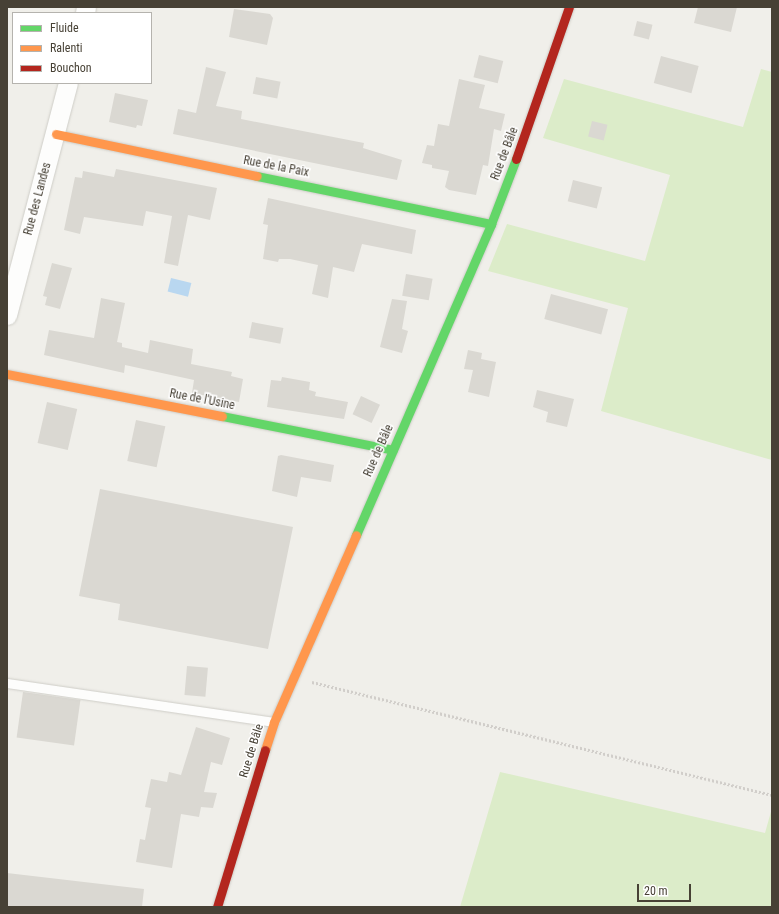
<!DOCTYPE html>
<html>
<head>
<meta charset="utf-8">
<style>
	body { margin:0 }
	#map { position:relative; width:779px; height:914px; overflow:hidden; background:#f0efea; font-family:"Roboto Condensed",sans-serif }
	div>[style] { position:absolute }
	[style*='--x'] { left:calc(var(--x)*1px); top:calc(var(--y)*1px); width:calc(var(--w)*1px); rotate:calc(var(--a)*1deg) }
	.green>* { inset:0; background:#dcecc9 }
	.water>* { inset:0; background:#b9d7f0; transform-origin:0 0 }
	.building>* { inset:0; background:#dad8d2; transform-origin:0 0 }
	.path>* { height:2.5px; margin-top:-1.25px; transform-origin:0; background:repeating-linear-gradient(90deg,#d1ceca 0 2px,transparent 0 4px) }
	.roads { filter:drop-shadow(0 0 1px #cecdc7) drop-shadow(0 0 1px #cecdc7) }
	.lane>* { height:9px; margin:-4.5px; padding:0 4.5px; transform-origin:4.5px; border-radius:4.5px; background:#fdfdfc }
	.street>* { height:19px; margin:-9.5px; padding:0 9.5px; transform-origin:9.5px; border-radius:9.5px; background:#fdfdfc }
	.fast>* { height:9px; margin:-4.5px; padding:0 4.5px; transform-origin:4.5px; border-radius:4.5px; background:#63d668 }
	.slow>* { height:9px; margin:-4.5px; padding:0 4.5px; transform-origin:4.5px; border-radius:4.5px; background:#ff974d }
	.jam>* { height:9px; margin:-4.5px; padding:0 4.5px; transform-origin:4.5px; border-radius:4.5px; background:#b3261e }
	span { translate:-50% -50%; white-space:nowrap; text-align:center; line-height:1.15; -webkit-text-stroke:3px #fff; paint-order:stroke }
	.street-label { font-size:12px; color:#474135 }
	.frame { position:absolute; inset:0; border:8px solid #474135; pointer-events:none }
	.legend { position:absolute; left:12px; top:12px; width:140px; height:72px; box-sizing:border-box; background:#fff; border:1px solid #b5b3ae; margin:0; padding:5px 7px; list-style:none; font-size:12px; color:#474135 }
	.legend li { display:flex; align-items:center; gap:8px; height:20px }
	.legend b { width:20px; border:1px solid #b5b3ae }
	.scale { position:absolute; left:637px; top:884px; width:54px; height:18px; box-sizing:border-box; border:2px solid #474135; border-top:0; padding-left:5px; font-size:12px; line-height:14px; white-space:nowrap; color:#474135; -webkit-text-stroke:3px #fff; paint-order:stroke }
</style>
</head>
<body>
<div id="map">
	<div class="green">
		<div style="clip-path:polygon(761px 69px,772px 72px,772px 460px,601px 411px,628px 308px,488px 271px,507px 224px,645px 261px,670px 175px,543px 138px,564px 79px,743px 127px)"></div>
		<div style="clip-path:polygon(500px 772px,765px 833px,772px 808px,772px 907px,460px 907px)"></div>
	</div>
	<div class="water">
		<div style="left:171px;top:278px;width:21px;height:14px;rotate:14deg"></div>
	</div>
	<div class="building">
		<div style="clip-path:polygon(698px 7px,737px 7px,731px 32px,694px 23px)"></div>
		<div style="clip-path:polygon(234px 9px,270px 14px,273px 18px,267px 45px,229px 37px)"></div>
		<div style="left:637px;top:21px;width:16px;height:15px;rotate:14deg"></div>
		<div style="left:479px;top:55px;width:25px;height:23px;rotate:14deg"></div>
		<div style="left:661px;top:56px;width:39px;height:28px;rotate:15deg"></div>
		<div style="clip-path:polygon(206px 67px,226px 72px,216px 106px,242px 111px,241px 119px,364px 143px,363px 148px,402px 160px,397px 180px,173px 134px,178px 109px,196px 113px)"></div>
		<div style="left:256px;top:77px;width:25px;height:17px;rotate:11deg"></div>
		<div style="clip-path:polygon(459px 79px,485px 85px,479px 108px,505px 114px,501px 131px,494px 129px,488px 166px,483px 165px,476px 195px,449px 190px,445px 187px,449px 171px,432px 168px,432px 165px,422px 163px,427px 145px,434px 146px,438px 124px,449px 126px)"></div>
		<div style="clip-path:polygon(115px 93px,148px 100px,142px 126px,137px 125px,136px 128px,109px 122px)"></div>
		<div style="left:592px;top:121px;width:16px;height:16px;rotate:14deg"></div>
		<div style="clip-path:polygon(116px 169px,217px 188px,210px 220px,188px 215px,178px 266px,164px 263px,172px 216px,146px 211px,143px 226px,84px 217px,80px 234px,64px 230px,75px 177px,82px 178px,83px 171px,114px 177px)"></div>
		<div style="left:573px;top:180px;width:30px;height:22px;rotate:14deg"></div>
		<div style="clip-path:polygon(268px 198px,416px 230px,412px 254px,362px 244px,354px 272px,333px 267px,328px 298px,312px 294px,318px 265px,290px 259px,279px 259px,278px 262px,263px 259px,268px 225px,263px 224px)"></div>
		<div style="clip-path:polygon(52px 263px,72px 268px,60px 309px,45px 305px,47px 297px,43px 296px)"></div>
		<div style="left:406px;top:274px;width:27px;height:22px;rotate:10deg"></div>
		<div style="left:551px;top:294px;width:59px;height:26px;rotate:15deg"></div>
		<div style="clip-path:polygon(101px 298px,125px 303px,117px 342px,122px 343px,122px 347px,148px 353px,150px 340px,193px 349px,191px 364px,232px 372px,231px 376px,243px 379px,239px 402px,192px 393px,194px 380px,125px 365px,124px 373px,44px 355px,49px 330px,94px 338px)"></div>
		<div style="clip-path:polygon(392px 299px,407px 301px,402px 329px,408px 331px,402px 353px,380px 347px)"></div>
		<div style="left:252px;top:322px;width:32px;height:16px;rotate:11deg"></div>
		<div style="clip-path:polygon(468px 350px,482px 353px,481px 359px,496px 362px,489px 397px,468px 392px,473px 370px,464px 369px)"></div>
		<div style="clip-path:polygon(282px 377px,310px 382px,309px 390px,316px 392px,315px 396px,348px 402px,344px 419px,267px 407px,271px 380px,281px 381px)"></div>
		<div style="clip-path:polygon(537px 390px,574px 399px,567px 427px,546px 422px,548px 412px,533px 407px)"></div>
		<div style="left:361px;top:396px;width:21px;height:20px;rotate:25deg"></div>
		<div style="left:47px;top:402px;width:31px;height:42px;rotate:13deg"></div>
		<div style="left:136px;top:420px;width:30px;height:42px;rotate:12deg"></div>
		<div style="clip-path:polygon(281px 455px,334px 465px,331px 482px,301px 477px,297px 497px,272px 491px,278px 456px)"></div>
		<div style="clip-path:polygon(100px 489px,293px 527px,268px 649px,118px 620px,120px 604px,79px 596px)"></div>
		<div style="left:187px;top:666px;width:21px;height:29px;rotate:5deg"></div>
		<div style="left:23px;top:692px;width:58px;height:46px;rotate:8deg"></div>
		<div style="clip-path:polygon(196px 727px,230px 738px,222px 765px,211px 762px,204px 792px,217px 793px,213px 808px,201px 807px,199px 817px,181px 814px,172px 868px,136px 862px,140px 839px,145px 840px,151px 808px,145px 807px,151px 779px,167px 782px,169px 772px,181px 775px)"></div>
		<div style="clip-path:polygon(7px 873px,144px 889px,142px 907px,7px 907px)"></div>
	</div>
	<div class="path">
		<div style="--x:312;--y:682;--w:474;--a:13.8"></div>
	</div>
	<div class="roads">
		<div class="lane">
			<div style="--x:7;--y:683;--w:270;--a:8.3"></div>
		</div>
		<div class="street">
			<div style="--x:85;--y:13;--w:6;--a:-81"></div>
			<div style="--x:7;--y:315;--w:240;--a:-75.3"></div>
		</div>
		<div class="fast">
			<div style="--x:257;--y:176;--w:239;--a:11.6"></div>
			<div style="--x:222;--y:416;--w:174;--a:11.2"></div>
			<div style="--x:356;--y:535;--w:339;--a:-66.5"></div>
			<div style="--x:491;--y:224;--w:70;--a:-69"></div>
		</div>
		<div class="slow">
			<div style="--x:56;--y:134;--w:205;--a:11.8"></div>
			<div style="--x:7;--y:374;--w:219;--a:11.1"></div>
			<div style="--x:265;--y:750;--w:29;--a:-72"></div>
			<div style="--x:274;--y:722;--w:204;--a:-66.3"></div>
		</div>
		<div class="jam">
			<div style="--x:516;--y:159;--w:161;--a:-70.8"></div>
			<div style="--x:217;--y:907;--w:164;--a:-73"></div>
		</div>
	</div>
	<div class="street-label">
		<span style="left:505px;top:154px;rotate:-69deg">Rue de Bâle</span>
		<span style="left:276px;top:167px;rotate:11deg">Rue de la Paix</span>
		<span style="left:38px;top:199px;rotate:-75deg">Rue des Landes</span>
		<span style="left:202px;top:400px;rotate:11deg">Rue de l'Usine</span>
		<span style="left:379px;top:451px;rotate:-66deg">Rue de Bâle</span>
		<span style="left:252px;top:751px;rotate:-73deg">Rue de Bâle</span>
	</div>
	<div class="frame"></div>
	<ul class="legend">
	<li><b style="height:5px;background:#63d668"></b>Fluide</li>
	<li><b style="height:5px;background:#ff974d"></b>Ralenti</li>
	<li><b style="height:5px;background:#b3261e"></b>Bouchon</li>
	</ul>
	<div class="scale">20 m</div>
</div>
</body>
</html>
